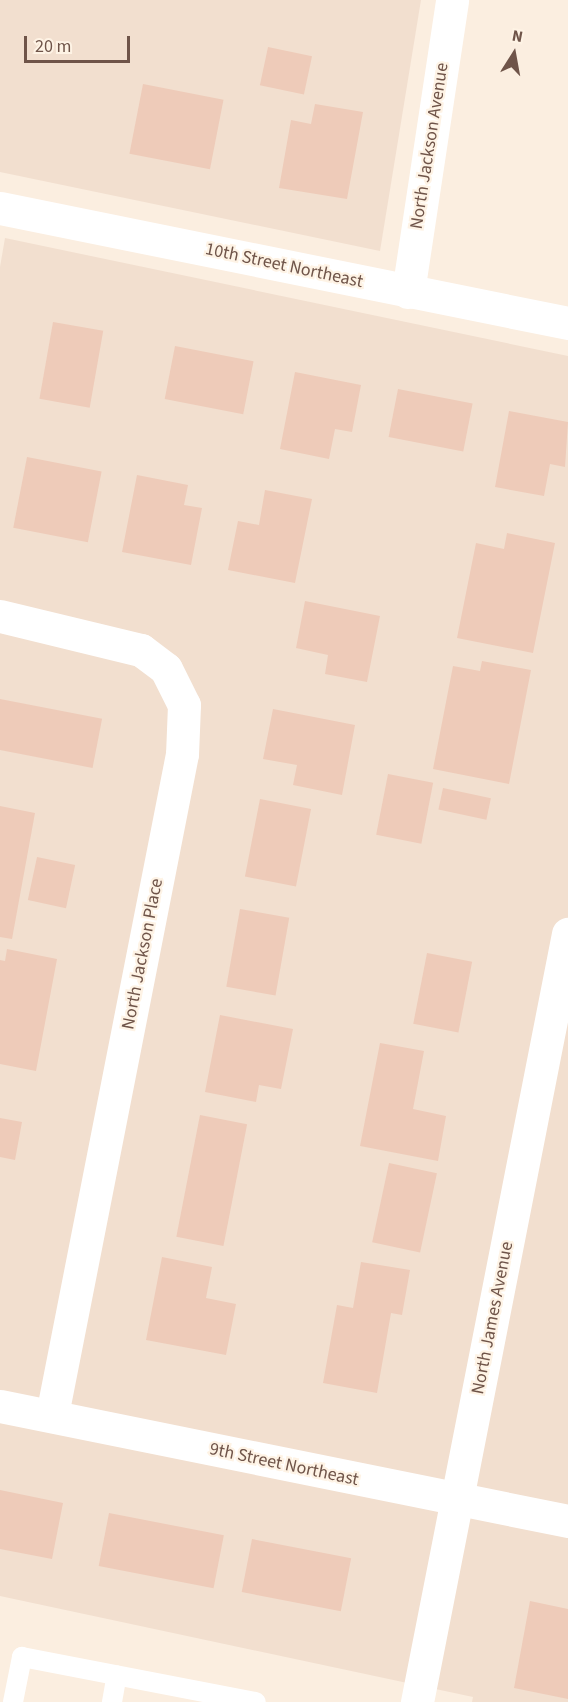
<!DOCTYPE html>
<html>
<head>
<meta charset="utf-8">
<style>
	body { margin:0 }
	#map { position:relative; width:568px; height:1702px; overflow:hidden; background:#fbeee0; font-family:"Source Sans 3",sans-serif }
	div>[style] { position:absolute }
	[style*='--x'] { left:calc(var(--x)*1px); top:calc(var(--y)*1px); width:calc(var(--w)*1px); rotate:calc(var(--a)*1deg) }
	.residential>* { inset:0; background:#f2dfcf }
	.building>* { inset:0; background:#eecbb9; transform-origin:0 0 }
	.service>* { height:20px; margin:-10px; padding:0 10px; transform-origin:10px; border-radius:10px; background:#fff }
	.minor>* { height:33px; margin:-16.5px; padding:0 16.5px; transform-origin:16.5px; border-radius:16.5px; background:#fff }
	.secondary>* { height:33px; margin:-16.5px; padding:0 16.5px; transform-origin:16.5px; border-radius:16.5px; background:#fff }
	span { translate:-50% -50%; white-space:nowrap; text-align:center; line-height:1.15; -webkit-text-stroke:4.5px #fef3e5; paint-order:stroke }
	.street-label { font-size:18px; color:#6f5449 }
	.north { position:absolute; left:484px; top:24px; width:60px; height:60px; -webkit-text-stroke:4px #fef3e5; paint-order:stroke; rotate:11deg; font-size:16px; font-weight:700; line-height:24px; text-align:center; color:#6f5449 }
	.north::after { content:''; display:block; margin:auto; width:21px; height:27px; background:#6f5449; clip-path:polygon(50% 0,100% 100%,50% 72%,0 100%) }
	.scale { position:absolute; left:24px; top:36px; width:106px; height:27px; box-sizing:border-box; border:3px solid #6f5449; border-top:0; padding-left:8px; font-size:18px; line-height:21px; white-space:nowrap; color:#6f5449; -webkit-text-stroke:4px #fef3e5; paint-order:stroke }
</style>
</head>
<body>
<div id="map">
	<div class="residential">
		<div style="clip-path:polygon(0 0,421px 0,380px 251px,0 172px)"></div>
		<div style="clip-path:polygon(5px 238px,568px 356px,568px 1702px,472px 1702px,473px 1697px,0 1596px,0 267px)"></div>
	</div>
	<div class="building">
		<div style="left:268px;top:47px;width:45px;height:39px;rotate:12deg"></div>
		<div style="left:143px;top:84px;width:82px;height:71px;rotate:11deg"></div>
		<div style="clip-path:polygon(315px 104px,363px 112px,347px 199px,279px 188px,291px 120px,311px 124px)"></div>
		<div style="left:53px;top:322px;width:51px;height:78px;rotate:10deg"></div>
		<div style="left:175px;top:346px;width:80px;height:54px;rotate:11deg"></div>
		<div style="clip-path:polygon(295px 372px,361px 385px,352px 432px,335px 429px,329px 459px,280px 449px)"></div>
		<div style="left:398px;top:389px;width:76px;height:49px;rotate:11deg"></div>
		<div style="clip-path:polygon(509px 411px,568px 422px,565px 467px,550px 464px,544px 496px,495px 487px)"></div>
		<div style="left:27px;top:457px;width:76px;height:72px;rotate:11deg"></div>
		<div style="clip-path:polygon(137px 475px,188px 485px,184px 505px,202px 508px,191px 565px,122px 552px)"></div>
		<div style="clip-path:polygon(265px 490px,312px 499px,295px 583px,228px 570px,238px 521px,259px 525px)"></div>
		<div style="clip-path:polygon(507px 533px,555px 543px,533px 653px,457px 638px,476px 543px,504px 549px)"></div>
		<div style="clip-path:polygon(305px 601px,380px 616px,367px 682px,325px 674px,328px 655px,296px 648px)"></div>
		<div style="clip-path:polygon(482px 661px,531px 670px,509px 784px,433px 769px,453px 666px,480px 671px)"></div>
		<div style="left:0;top:699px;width:104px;height:50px;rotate:11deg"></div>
		<div style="clip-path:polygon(273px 709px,355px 725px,342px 795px,293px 785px,297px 765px,263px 759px)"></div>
		<div style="left:388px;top:774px;width:46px;height:62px;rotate:11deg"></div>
		<div style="left:443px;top:788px;width:49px;height:22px;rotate:12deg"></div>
		<div style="left:260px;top:799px;width:52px;height:79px;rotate:11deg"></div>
		<div style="clip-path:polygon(0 806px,35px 813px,12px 939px,0 937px)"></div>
		<div style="left:37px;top:857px;width:39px;height:44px;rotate:12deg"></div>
		<div style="left:240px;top:909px;width:50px;height:79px;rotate:10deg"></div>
		<div style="clip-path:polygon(7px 949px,57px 959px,36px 1071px,0 1064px,0 960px,5px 961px)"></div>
		<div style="left:427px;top:953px;width:46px;height:72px;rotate:11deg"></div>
		<div style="clip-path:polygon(220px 1015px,293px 1029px,281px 1089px,259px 1085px,256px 1102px,205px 1092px)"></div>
		<div style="clip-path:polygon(380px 1043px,424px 1051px,413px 1109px,446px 1116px,438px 1161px,360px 1146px)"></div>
		<div style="left:200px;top:1115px;width:48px;height:124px;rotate:11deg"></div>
		<div style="clip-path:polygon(0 1118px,22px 1122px,15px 1160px,0 1157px)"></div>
		<div style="left:389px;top:1163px;width:49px;height:81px;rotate:12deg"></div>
		<div style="clip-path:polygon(162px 1257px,212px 1267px,206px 1298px,236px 1304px,226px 1355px,146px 1340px)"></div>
		<div style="clip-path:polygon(361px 1262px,410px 1270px,402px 1315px,391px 1313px,377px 1393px,323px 1383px,337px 1305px,353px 1308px)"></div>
		<div style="clip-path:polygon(0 1490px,63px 1503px,52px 1559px,0 1549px)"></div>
		<div style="left:109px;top:1513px;width:117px;height:54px;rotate:11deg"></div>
		<div style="left:252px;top:1539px;width:101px;height:54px;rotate:11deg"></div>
		<div style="clip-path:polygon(530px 1601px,568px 1609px,568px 1699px,514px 1688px)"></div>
	</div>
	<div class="service">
		<div style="--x:13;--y:1702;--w:46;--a:-78.7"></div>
		<div style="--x:22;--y:1657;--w:238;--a:10.9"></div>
		<div style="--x:112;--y:1702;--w:27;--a:-80"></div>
	</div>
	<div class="minor">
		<div style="--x:408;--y:292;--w:295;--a:-81.4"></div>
		<div style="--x:0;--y:616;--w:145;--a:13.6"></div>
		<div style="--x:141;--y:650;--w:31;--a:37"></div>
		<div style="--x:166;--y:669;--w:40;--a:63.4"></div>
		<div style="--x:184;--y:705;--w:49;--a:92.3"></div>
		<div style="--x:182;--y:754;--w:674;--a:101.13"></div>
		<div style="--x:0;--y:1406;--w:580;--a:11.45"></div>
		<div style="--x:417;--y:1702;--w:783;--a:-78.88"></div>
	</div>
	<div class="secondary">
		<div style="--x:0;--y:208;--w:580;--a:11.45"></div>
	</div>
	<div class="street-label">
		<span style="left:430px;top:146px;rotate:-81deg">North Jackson Avenue</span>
		<span style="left:284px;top:266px;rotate:12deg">10th Street Northeast</span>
		<span style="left:143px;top:954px;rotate:-79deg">North Jackson Place</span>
		<span style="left:493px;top:1318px;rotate:-79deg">North James Avenue</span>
		<span style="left:284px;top:1465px;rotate:12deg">9th Street Northeast</span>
	</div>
	<div class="north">N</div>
	<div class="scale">20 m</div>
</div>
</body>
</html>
